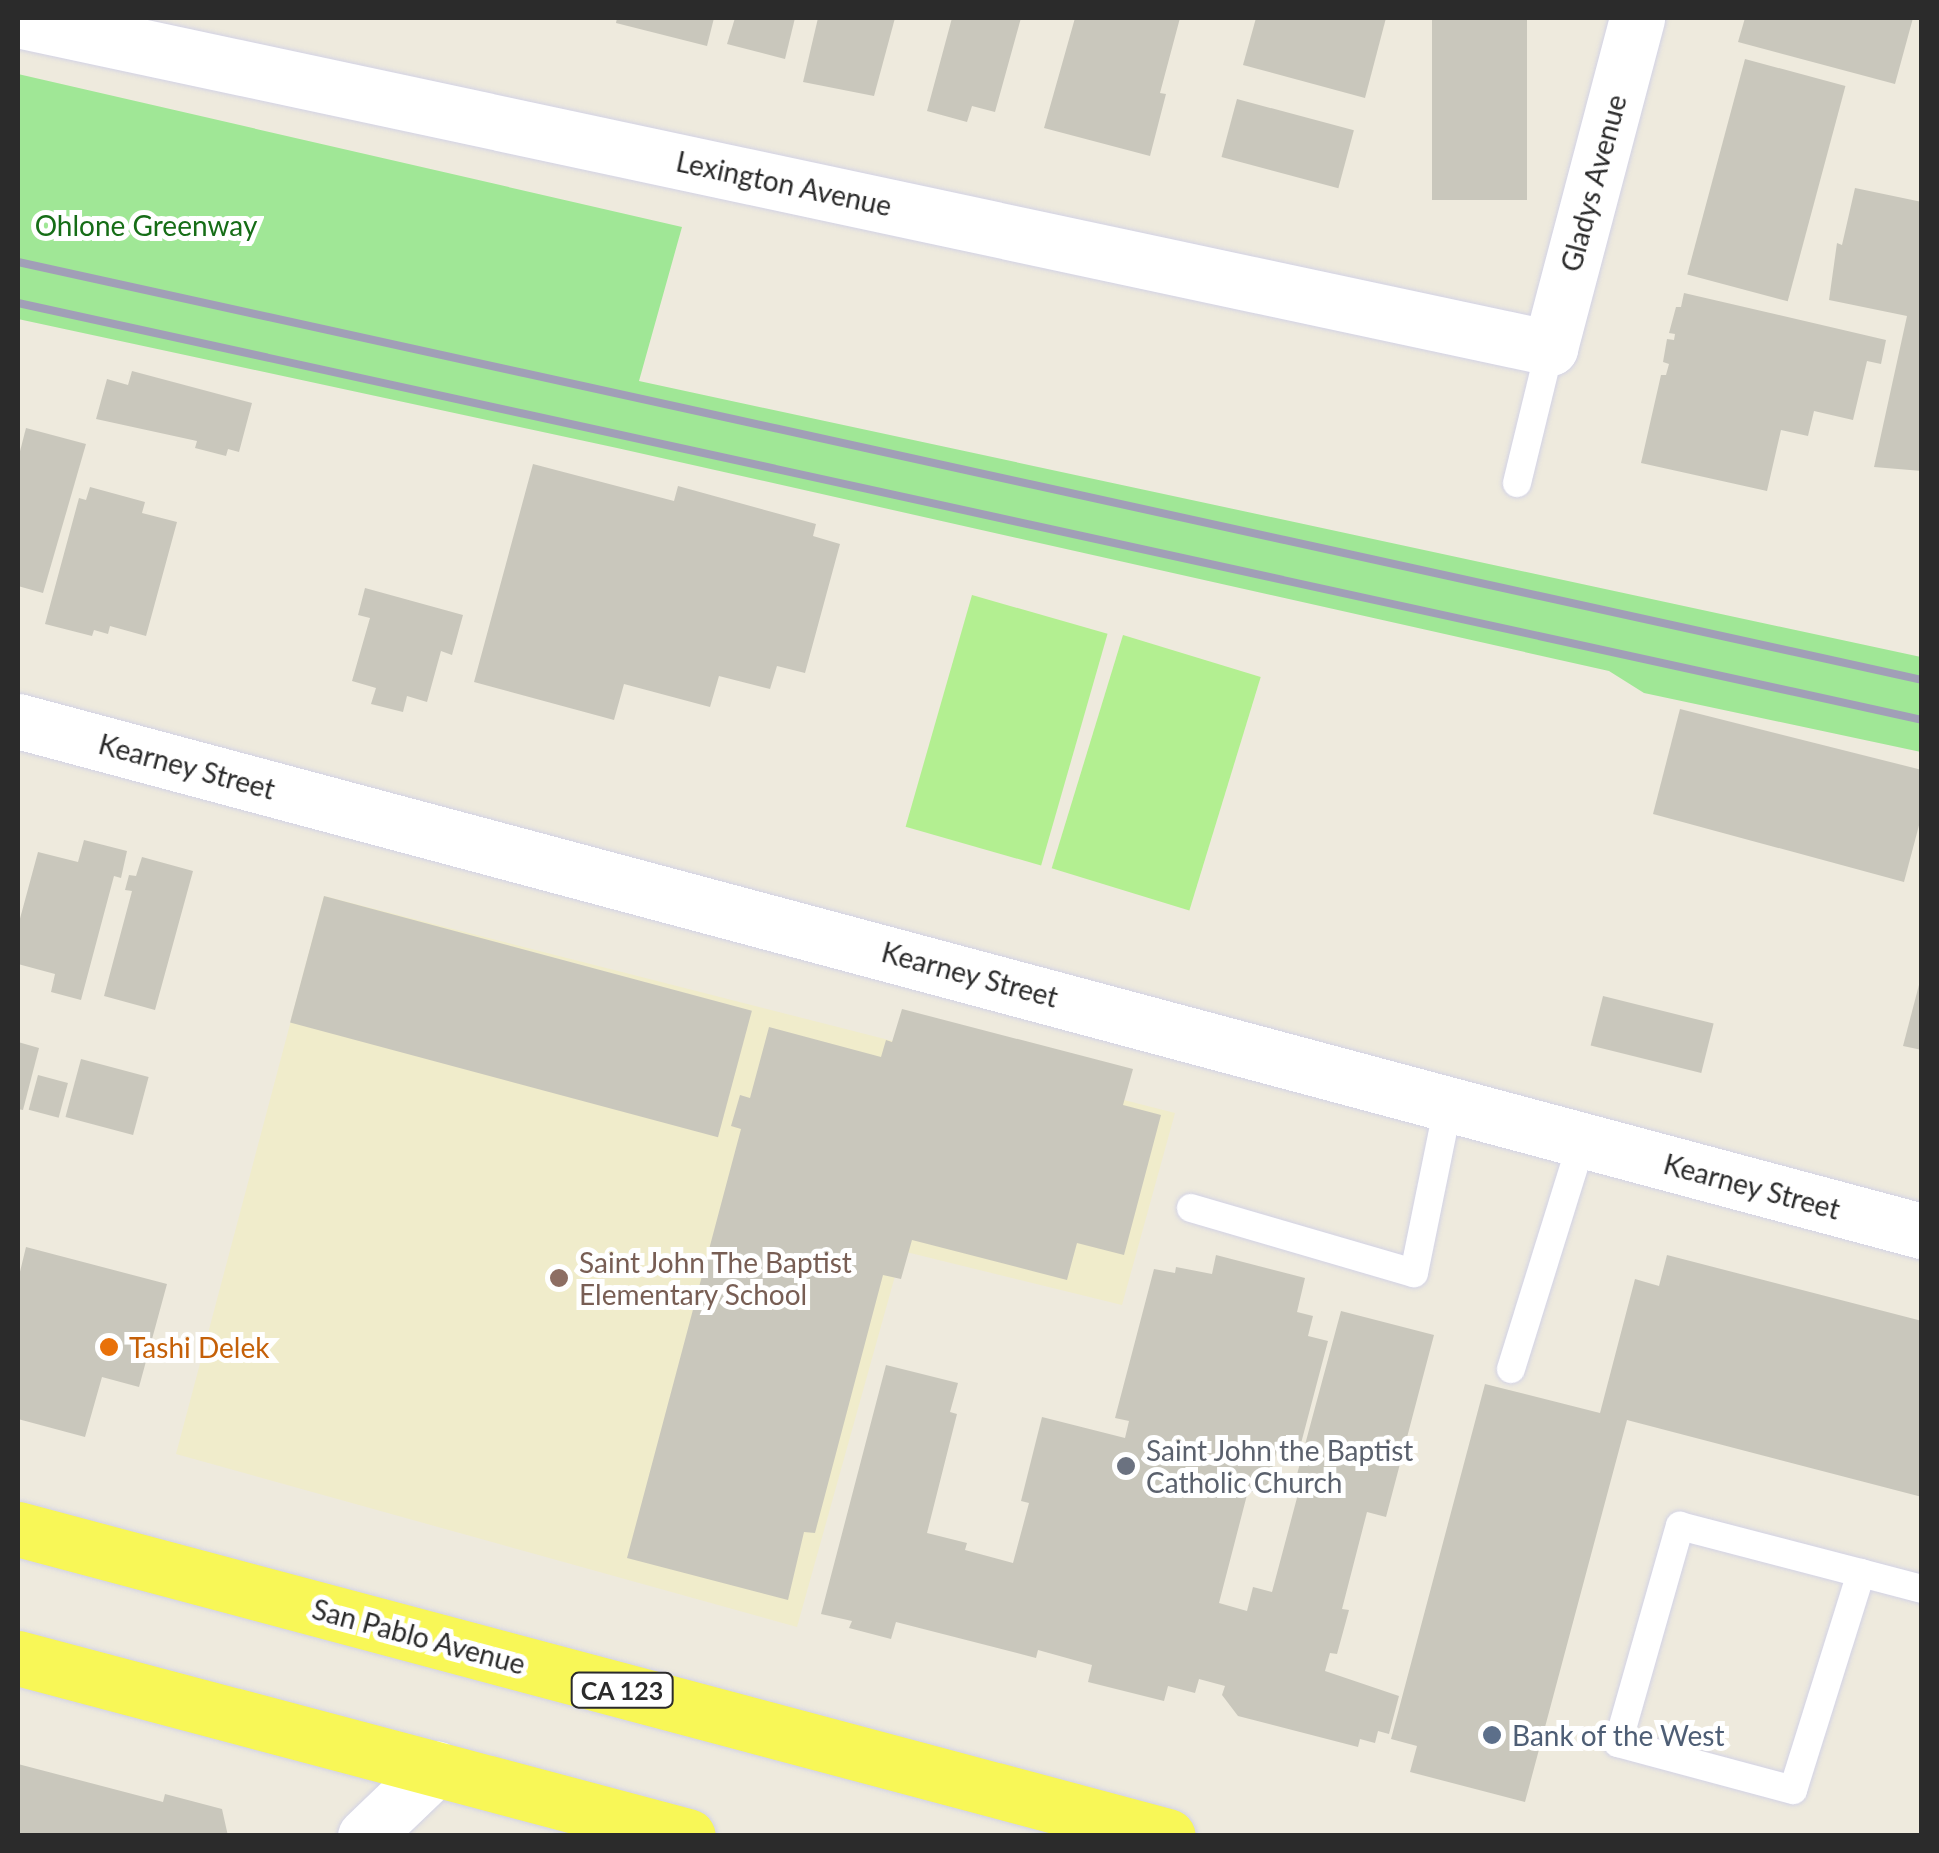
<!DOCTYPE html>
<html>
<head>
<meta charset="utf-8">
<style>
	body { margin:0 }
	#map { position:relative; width:1939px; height:1853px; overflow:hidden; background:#eeeadd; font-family:Lato,sans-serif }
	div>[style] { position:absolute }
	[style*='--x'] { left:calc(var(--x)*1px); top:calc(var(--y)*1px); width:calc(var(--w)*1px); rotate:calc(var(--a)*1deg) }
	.education>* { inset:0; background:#f0eccb }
	.green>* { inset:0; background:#a0e796 }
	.pitch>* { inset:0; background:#b3ef91; transform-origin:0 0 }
	.building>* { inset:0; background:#c9c7bc; transform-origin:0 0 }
	.roads { filter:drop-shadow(0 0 2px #d2d2e5) drop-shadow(0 0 2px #d2d2e5) }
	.lane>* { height:28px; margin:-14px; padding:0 14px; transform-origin:14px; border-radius:14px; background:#fff }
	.street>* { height:55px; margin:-27.5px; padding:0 27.5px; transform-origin:27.5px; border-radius:27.5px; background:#fff }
	.primary>* { height:55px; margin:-27.5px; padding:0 27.5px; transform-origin:27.5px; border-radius:27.5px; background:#f8f757 }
	.rail>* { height:8px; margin:-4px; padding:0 4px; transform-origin:4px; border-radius:4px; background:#a19fb7 }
	.dots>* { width:28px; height:28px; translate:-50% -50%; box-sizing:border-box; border:5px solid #fff; border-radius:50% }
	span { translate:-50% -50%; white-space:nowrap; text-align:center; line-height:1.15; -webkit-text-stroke:10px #fff; paint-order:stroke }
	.shield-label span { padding:2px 8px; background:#fff; border:2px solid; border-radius:8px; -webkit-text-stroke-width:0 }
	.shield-label { font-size:25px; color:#2b2b2b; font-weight:700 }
	.street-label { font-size:28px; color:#2b2b2b }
	.park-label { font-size:28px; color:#166d17 }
	.education-label { font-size:28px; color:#785e54 }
	.left { translate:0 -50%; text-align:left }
	.food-label { font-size:28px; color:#c56008 }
	.worship-label { font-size:28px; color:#5b616d }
	.service-label { font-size:28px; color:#4e5e75 }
	.frame { position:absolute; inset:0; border:20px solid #2b2b2b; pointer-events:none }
</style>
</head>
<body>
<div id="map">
	<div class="education">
		<div style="clip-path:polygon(324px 896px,1175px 1113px,1122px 1305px,902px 1251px,797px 1627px,176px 1454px)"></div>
	</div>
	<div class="green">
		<div style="clip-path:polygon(18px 74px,682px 227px,639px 381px,1921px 657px,1921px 752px,1644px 693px,1609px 671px,617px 448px,18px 319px)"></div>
	</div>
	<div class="pitch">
		<div style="left:972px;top:595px;width:141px;height:241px;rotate:16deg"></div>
		<div style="left:1123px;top:635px;width:144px;height:244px;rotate:17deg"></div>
	</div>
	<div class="building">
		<div style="clip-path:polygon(617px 18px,714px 18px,707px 46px,616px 23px)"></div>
		<div style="clip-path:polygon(735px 18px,795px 18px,785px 59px,727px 44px)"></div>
		<div style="clip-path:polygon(818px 18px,895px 18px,874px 96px,803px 82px)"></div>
		<div style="clip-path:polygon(952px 18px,1021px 18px,995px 112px,972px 106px,967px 122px,927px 111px)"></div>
		<div style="clip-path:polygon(1075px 18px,1180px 18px,1160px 93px,1166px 94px,1150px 156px,1044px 128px)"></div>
		<div style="clip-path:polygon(1256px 18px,1386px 18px,1365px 98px,1243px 65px)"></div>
		<div style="left:1432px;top:18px;width:95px;height:182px"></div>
		<div style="clip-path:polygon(1745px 18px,1913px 18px,1895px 84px,1738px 42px)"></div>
		<div style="left:1745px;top:59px;width:104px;height:223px;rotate:15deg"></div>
		<div style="left:1237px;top:99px;width:121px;height:60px;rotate:15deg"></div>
		<div style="clip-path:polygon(1855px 188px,1922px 202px,1922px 471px,1874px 467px,1907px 316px,1829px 300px,1837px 243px,1842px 245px)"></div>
		<div style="clip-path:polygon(1684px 293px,1886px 340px,1881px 364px,1867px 361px,1853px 420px,1814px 411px,1808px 436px,1781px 430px,1767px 491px,1641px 463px,1661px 375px,1666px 375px,1669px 364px,1663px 362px,1667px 339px,1674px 340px,1675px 334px,1669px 333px,1676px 307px,1681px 307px)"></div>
		<div style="clip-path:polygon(132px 371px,252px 403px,239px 452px,228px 449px,226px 456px,195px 448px,197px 441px,96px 419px,107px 379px,128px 385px)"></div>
		<div style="clip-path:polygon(26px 428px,86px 444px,43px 593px,18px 586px,18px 459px)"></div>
		<div style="clip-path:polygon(533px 464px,674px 501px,678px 486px,816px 524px,813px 536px,840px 544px,805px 673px,777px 666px,770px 689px,719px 676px,710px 707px,624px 684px,614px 720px,474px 682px)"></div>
		<div style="clip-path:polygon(90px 487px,145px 502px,142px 513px,177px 522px,146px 636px,110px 626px,108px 634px,94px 630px,92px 636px,45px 624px,79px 498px,86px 500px)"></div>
		<div style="clip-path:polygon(365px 588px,463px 615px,452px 655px,441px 651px,427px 702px,407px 696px,403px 712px,371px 704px,376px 688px,352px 681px,370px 618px,358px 615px)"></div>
		<div style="clip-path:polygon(1680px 709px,1922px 770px,1922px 814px,1904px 882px,1653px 814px)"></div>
		<div style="clip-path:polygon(84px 840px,127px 851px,121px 878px,114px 876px,81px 1000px,51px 992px,55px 974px,18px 964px,18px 926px,38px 852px,78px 862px)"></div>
		<div style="clip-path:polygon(142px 857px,193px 871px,155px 1010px,104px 996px,132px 891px,125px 890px,129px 875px,136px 876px)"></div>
		<div style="left:324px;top:896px;width:443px;height:131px;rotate:15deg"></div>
		<div style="clip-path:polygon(1920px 981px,1922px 981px,1922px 1050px,1903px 1046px)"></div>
		<div style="left:1603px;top:996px;width:114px;height:51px;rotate:14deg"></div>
		<div style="clip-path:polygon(902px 1009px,1133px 1069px,1123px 1105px,1161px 1115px,1124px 1255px,1077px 1243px,1067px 1280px,912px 1240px,901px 1279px,883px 1275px,815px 1533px,804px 1532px,788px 1600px,627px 1558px,741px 1129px,731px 1126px,740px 1095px,750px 1098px,769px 1027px,881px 1057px,886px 1040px,892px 1042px)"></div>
		<div style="clip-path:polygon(18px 1042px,39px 1048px,23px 1110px,18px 1109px)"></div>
		<div style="left:81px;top:1059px;width:70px;height:60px;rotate:15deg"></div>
		<div style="left:38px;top:1075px;width:31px;height:36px;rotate:15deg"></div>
		<div style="clip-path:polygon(26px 1247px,167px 1284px,139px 1387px,102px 1377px,85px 1437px,18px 1419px,18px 1280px)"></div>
		<div style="clip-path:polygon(1216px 1255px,1305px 1278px,1297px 1312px,1313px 1316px,1308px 1336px,1328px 1341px,1299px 1451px,1278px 1446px,1265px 1495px,1248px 1491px,1219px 1603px,1247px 1611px,1253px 1587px,1272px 1592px,1298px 1494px,1292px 1493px,1341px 1311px,1434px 1335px,1386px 1517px,1367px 1512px,1342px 1609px,1349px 1610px,1337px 1654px,1330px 1653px,1325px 1671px,1399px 1696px,1389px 1734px,1378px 1731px,1375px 1743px,1360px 1739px,1358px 1747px,1238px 1716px,1222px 1695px,1225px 1686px,1199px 1679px,1195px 1693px,1168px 1686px,1164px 1701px,1088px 1682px,1092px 1665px,1038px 1650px,1036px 1658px,896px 1622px,891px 1639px,849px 1628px,852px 1621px,821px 1614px,886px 1365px,958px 1383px,950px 1412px,957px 1414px,927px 1533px,967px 1543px,965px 1550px,1013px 1563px,1029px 1503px,1021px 1501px,1042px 1417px,1125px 1438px,1129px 1421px,1115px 1418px,1154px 1269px,1175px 1273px,1176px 1267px,1212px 1274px)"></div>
		<div style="clip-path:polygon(1667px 1255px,1922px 1321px,1922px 1497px,1627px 1420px,1525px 1802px,1410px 1772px,1417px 1746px,1391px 1739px,1485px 1384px,1600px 1413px,1635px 1279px,1659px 1286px)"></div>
		<div style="clip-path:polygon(18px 1764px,163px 1802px,165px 1794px,222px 1809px,228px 1836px,18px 1836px)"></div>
	</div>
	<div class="roads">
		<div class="lane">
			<div style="--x:1517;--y:483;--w:139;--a:-76.3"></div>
			<div style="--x:1191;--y:1208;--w:232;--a:16.3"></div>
			<div style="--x:1414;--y:1273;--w:170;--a:-78.5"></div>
			<div style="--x:1511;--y:1369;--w:239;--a:-72.7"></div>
			<div style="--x:1861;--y:1573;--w:227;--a:107.4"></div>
			<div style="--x:1793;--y:1790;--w:181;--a:-165"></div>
			<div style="--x:1618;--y:1743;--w:226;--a:-74.1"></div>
			<div style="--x:1680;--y:1526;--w:187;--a:14.6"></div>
			<div style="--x:1861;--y:1573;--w:63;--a:14.7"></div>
		</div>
		<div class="street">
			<div style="--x:18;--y:20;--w:1567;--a:12.08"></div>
			<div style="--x:1550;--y:348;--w:341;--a:-75.2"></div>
			<div style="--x:18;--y:721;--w:1971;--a:15"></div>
			<div style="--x:365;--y:1836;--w:98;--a:-43.8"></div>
		</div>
		<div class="primary">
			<div style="--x:18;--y:1529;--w:1190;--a:14.95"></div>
			<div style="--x:18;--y:1658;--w:693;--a:14.88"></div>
		</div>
	</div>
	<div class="rail">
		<div style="--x:18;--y:262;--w:1949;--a:12.38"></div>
		<div style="--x:18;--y:303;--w:1949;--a:12.35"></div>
	</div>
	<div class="dots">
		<div style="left:559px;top:1278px;background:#8d6e63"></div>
		<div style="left:109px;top:1347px;background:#e8710a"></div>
		<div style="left:1126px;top:1466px;background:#6b7280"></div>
		<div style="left:1492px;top:1735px;background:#5c6f8a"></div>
	</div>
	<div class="shield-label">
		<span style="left:622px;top:1690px">CA 123</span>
	</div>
	<div class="street-label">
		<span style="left:784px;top:183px;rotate:12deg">Lexington Avenue</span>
		<span style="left:1593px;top:183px;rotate:-75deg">Gladys Avenue</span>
		<span style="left:187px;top:766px;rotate:15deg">Kearney Street</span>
		<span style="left:970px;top:974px;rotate:15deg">Kearney Street</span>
		<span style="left:1752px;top:1186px;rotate:15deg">Kearney Street</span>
		<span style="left:419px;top:1636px;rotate:15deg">San Pablo Avenue</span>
	</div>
	<div class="park-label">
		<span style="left:146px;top:225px">Ohlone Greenway</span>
	</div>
	<div class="education-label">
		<span class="left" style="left:579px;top:1278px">Saint John The Baptist<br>Elementary School</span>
	</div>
	<div class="food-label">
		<span class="left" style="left:129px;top:1347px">Tashi Delek</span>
	</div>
	<div class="worship-label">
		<span class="left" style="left:1146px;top:1466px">Saint John the Baptist<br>Catholic Church</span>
	</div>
	<div class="service-label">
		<span class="left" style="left:1512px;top:1735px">Bank of the West</span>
	</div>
	<div class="frame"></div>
</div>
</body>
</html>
